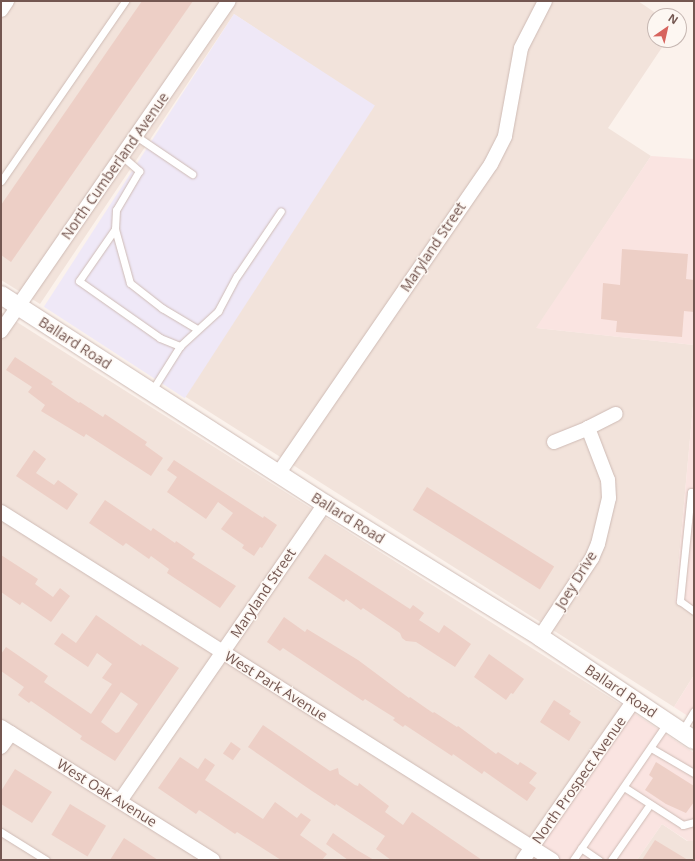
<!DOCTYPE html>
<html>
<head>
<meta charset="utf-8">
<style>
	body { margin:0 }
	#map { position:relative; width:695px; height:861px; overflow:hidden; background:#fbf2ec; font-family:"Open Sans",sans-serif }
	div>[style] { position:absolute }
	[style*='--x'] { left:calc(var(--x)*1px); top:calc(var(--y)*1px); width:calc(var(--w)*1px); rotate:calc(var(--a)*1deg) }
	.residential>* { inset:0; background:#f2e3db }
	.commercial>* { inset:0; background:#fae4e1 }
	.education>* { inset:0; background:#efe8f7; transform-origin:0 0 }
	.building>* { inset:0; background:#edcfc6; transform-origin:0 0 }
	.roads { filter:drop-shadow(0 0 1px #cebbb5) drop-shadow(0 0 1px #cebbb5) }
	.service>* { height:7px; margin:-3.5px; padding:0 3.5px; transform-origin:3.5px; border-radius:3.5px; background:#fff }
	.minor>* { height:14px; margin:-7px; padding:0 7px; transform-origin:7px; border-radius:7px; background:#fff }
	.tertiary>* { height:18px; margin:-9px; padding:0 9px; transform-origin:9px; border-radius:9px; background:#fff }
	span { translate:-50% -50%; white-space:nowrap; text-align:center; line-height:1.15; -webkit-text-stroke:3px #fdf7f2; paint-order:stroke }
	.street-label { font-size:14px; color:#745751 }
	.frame { position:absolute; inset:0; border:2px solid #745751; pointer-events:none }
	.north { position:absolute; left:647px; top:8px; width:40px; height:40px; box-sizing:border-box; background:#fdf7f2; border:1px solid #c6b7b2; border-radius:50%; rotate:34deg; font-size:11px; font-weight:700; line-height:16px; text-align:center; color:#745751 }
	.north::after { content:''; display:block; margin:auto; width:14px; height:18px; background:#d7645e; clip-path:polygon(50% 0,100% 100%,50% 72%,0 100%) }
</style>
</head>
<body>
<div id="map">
	<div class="residential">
		<div style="clip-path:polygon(1px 1px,638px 1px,660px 16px,655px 16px,655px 40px,667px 40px,608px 128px,651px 156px,537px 328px,694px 345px,694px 395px,675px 601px,694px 615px,694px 675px,674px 707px,178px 392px,374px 106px,234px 14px,40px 304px,1px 280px)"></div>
		<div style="clip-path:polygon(1px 312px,625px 707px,556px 860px,1px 860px)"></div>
		<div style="clip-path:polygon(662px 824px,687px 841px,694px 841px,694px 860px,637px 860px)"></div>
	</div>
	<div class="commercial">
		<div style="clip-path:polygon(651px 156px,694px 159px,694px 345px,536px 328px)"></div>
		<div style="clip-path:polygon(694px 395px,694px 615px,675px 602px)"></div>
		<div style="clip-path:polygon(694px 675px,694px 720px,674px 707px)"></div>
		<div style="clip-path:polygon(625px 707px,694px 753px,694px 841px,688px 841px,662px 824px,637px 860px,556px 860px,531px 844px)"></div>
	</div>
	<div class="education">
		<div style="left:234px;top:14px;width:168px;height:349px;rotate:33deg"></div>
	</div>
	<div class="building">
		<div style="clip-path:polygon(142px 1px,193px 1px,11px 262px,1px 255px,1px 205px)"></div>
		<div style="clip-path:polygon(622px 249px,688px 254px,686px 279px,694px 280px,694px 312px,684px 311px,682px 337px,616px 332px,617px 321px,601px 319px,603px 283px,620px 285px)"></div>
		<div style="clip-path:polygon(15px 357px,53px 382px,51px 384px,79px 403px,80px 402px,103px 417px,105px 414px,147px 442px,145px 445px,163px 458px,151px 476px,86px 434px,84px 437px,41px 411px,45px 405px,28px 392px,32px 387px,6px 370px)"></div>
		<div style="clip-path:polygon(34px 450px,46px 459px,36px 473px,54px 485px,58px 480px,78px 494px,67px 510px,16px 476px)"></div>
		<div style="clip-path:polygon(174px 460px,263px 518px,264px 516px,277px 525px,262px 548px,260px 547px,254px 556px,242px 548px,244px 545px,221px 529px,233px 513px,218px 502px,206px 519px,167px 492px,177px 477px,167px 470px)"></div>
		<div style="left:427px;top:487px;width:150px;height:27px;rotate:32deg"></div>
		<div style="clip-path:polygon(105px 500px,151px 531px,153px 528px,175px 543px,176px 541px,195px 554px,192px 558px,236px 586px,220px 608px,167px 573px,169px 569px,151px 556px,149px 559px,126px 543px,123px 546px,89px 523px)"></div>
		<div style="clip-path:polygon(325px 554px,410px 609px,413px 605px,424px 613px,419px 620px,439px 633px,444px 625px,471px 644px,455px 667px,416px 642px,406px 641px,402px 638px,400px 633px,363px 608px,361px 610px,346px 599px,344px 602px,308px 578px)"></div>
		<div style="clip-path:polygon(1px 555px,38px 579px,35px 584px,53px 597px,60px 588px,70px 596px,51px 622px,22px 602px,20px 605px,1px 592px)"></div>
		<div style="clip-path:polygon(evenodd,96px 615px,141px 646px,142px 644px,179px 668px,115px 761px,80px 739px,82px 736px,53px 716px,31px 701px,29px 703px,18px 695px,24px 687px,1px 671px,1px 654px,6px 647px,48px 676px,44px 682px,91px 714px,112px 684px,102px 678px,112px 664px,97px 653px,88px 667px,54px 644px,62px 633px,76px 643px,96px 615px,121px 692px,138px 704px,119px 732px,116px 733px,101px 722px,121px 692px)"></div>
		<div style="clip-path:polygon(284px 617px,305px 632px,307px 629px,358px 660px,409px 698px,410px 697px,433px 713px,434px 712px,457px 727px,458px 726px,496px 754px,498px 752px,518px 765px,520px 762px,537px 773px,529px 783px,536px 788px,527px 801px,484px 771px,482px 774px,453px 754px,452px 756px,405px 725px,403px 727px,393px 720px,395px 718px,379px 708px,365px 699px,363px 701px,283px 648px,280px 651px,267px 642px)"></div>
		<div style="clip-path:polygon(489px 654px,524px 679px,513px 694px,511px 693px,506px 700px,474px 677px)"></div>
		<div style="clip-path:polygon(554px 700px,571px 711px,569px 714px,581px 722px,569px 741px,540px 722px)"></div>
		<div style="clip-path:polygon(263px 725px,330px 771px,338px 768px,339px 774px,355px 785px,358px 786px,359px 783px,389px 806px,385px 812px,403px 825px,412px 812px,482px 860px,391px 860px,376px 849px,385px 836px,336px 804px,335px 806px,312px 791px,248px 747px)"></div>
		<div style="left:231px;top:742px;width:12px;height:14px;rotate:35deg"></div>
		<div style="clip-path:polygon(180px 757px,198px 769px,205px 758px,215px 765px,205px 780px,263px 819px,275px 802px,297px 818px,301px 813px,311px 820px,300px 835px,327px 854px,322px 860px,281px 860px,237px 832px,235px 834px,199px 810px,196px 814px,158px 788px)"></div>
		<div style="clip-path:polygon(656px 762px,694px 786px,694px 802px,686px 813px,666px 804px,645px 790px,653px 778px,649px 775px)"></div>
		<div style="clip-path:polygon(15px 769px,52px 792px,32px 823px,1px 804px,1px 791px)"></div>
		<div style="left:70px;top:804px;width:42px;height:36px;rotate:31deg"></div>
		<div style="clip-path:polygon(333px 833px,357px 850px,374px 860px,348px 860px,326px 844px)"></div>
		<div style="clip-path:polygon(124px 838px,158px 860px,110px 860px)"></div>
		<div style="clip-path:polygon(655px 840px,688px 860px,642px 860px)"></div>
	</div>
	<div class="roads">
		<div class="service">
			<div style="--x:136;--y:136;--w:68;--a:34.2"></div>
			<div style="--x:122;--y:156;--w:23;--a:41"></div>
			<div style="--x:139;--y:171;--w:45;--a:120.5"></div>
			<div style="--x:116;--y:210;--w:19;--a:93"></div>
			<div style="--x:115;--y:229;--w:56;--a:74.5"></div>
			<div style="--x:130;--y:283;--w:41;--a:38"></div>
			<div style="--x:162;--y:308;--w:41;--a:31"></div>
			<div style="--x:1;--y:181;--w:219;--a:-55.4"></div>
			<div style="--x:115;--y:229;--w:63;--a:124.7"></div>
			<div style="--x:79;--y:281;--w:99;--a:35.1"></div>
			<div style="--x:160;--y:338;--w:22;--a:22"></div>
			<div style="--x:151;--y:392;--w:54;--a:-57.8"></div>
			<div style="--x:180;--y:346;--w:52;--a:-42.6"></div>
			<div style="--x:218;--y:311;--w:40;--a:-62"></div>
			<div style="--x:237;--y:276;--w:78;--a:-55.9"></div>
			<div style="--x:694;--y:493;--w:3;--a:-162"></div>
			<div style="--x:691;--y:492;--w:110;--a:95.8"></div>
			<div style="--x:680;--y:601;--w:17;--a:36"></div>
			<div style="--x:682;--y:731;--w:23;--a:-59"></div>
			<div style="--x:651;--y:748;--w:50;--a:30.2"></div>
			<div style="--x:624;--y:787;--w:70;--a:32.8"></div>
			<div style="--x:683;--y:825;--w:11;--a:-15"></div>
			<div style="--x:1;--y:832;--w:53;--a:31.9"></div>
			<div style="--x:581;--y:848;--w:22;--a:34"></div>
			<div style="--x:573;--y:860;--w:168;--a:-55.5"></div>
			<div style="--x:611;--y:860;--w:68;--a:-55.1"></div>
		</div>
		<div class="minor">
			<div style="--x:1;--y:10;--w:11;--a:-56"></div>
			<div style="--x:1;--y:331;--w:401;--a:-55.4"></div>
			<div style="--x:554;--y:442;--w:37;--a:-22"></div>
			<div style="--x:588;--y:428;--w:31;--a:-27"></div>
			<div style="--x:278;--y:474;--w:376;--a:-55.5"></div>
			<div style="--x:491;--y:164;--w:31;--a:-63"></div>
			<div style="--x:505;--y:136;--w:89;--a:-79.7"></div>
			<div style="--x:521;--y:48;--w:53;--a:-62.9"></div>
			<div style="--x:1;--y:512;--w:652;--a:32.28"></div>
			<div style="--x:540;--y:637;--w:95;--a:-56.6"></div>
			<div style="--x:592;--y:558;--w:15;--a:-67"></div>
			<div style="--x:598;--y:544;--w:47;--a:-76.6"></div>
			<div style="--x:609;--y:498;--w:18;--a:-93"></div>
			<div style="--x:608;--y:480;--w:56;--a:-111"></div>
			<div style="--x:1;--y:727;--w:250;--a:32.1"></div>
			<div style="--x:1;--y:747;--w:17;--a:-54"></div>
			<div style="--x:120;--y:801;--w:361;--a:-55.4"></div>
			<div style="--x:523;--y:860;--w:195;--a:-55.2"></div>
		</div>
		<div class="tertiary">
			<div style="--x:1;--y:295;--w:386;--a:32.8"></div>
			<div style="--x:325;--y:504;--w:253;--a:31.7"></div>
			<div style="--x:540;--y:637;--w:185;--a:33.8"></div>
		</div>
	</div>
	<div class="street-label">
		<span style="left:115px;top:166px;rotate:-55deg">North Cumberland Avenue</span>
		<span style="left:433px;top:247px;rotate:-56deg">Maryland Street</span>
		<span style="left:75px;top:343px;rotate:33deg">Ballard Road</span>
		<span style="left:348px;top:518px;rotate:32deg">Ballard Road</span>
		<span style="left:576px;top:580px;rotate:-58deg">Joey Drive</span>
		<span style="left:263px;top:593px;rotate:-56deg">Maryland Street</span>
		<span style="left:276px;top:686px;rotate:32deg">West Park Avenue</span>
		<span style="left:621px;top:691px;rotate:34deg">Ballard Road</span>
		<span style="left:579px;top:780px;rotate:-55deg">North Prospect Avenue</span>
		<span style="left:107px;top:793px;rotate:32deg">West Oak Avenue</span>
	</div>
	<div class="frame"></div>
	<div class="north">N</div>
</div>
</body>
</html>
